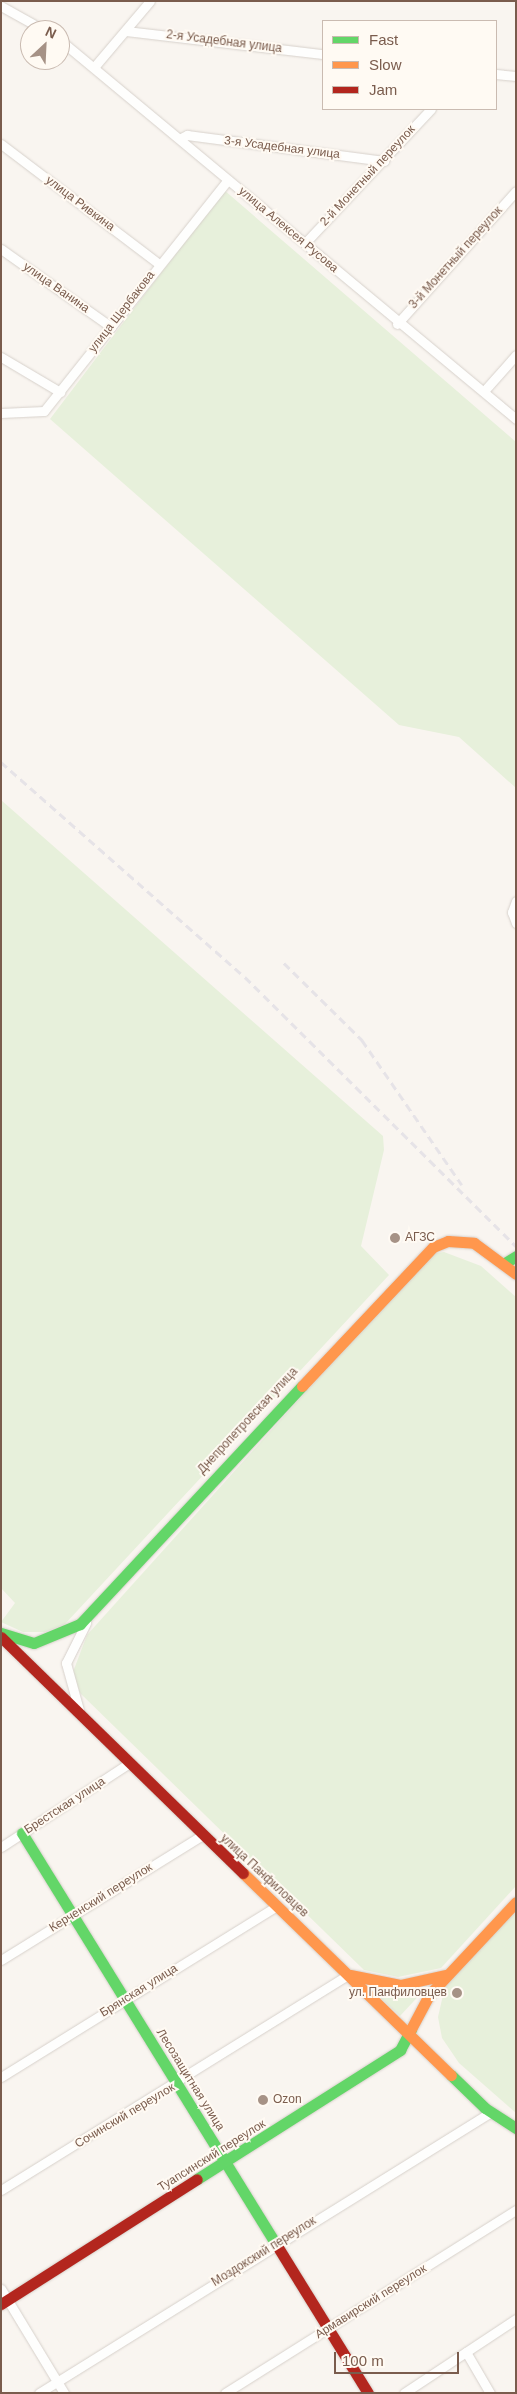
<!DOCTYPE html>
<html>
<head>
<meta charset="utf-8">
<style>
	body { margin:0 }
	#map { position:relative; width:517px; height:2394px; overflow:hidden; background:#f9f5f0; font-family:Helvetica,sans-serif }
	div>[style] { position:absolute }
	[style*='--x'] { left:calc(var(--x)*1px); top:calc(var(--y)*1px); width:calc(var(--w)*1px); rotate:calc(var(--a)*1deg) }
	.green>* { inset:0; background:#e7f0db }
	.roads { filter:drop-shadow(0 0 1px #d7d1cb) drop-shadow(0 0 1px #d7d1cb) }
	.street>* { height:9px; margin:-4.5px; padding:0 4.5px; transform-origin:4.5px; border-radius:4.5px; background:#fefefd }
	.fast>* { height:11px; margin:-5.5px; padding:0 5.5px; transform-origin:5.5px; border-radius:5.5px; background:#63d668 }
	.slow>* { height:11px; margin:-5.5px; padding:0 5.5px; transform-origin:5.5px; border-radius:5.5px; background:#ff974d }
	.jam>* { height:11px; margin:-5.5px; padding:0 5.5px; transform-origin:5.5px; border-radius:5.5px; background:#b3261e }
	.rail>* { height:2.5px; margin-top:-1.25px; transform-origin:0; background:repeating-linear-gradient(90deg,#e6e3e7 0 8px,transparent 0 13px) }
	.dots>* { width:14px; height:14px; translate:-50% -50%; box-sizing:border-box; border:2px solid #fffaf3; border-radius:50% }
	span { translate:-50% -50%; white-space:nowrap; text-align:center; line-height:1.15; -webkit-text-stroke:4px #fffaf3; paint-order:stroke }
	.street-label { font-size:12px; color:#7a5c4d }
	.poi-label { font-size:12px; color:#7a5c4d }
	.left { translate:0 -50%; text-align:left }
	.right { translate:-100% -50%; text-align:right }
	.frame { position:absolute; inset:0; border:2px solid #7a5c4d; pointer-events:none }
	.legend { position:absolute; left:322px; top:20px; width:175px; height:90px; box-sizing:border-box; background:#fffaf3; border:1px solid #cabbb1; margin:0; padding:6px 9px; list-style:none; font-size:15px; color:#7a5c4d }
	.legend li { display:flex; align-items:center; gap:10px; height:25px }
	.legend b { width:25px; border:1px solid #cabbb1 }
	.north { position:absolute; left:20px; top:20px; width:50px; height:50px; box-sizing:border-box; background:#fffaf3; border:1px solid #cabbb1; border-radius:50%; rotate:25deg; font-size:14px; font-weight:700; line-height:20px; text-align:center; color:#7a5c4d }
	.north::after { content:''; display:block; margin:auto; width:18px; height:22px; background:#a69286; clip-path:polygon(50% 0,100% 100%,50% 72%,0 100%) }
	.scale { position:absolute; left:334px; top:2352px; width:125px; height:22px; box-sizing:border-box; border:2px solid #7a5c4d; border-top:0; padding-left:6px; font-size:15px; line-height:18px; white-space:nowrap; color:#7a5c4d; -webkit-text-stroke:4px #fffaf3; paint-order:stroke }
</style>
</head>
<body>
<div id="map">
	<div class="green">
		<div style="clip-path:polygon(224px 190px,516px 442px,516px 788px,459px 737px,399px 725px,50px 419px)"></div>
		<div style="clip-path:polygon(1px 800px,383px 1136px,384px 1150px,361px 1246px,389px 1275px,65px 1624px,45px 1632px,23px 1632px,1px 1622px,15px 1603px,1px 1588px)"></div>
		<div style="clip-path:polygon(444px 1252px,481px 1266px,516px 1297px,516px 1886px,441px 1968px,398px 1977px,364px 1970px,80px 1693px,73px 1672px,87px 1635px,430px 1254px)"></div>
		<div style="clip-path:polygon(516px 1907px,516px 2113px,459px 2063px,442px 2038px,438px 2017px,446px 1982px)"></div>
		<div style="clip-path:polygon(369px 1987px,396px 1992px,426px 1988px,400px 2016px)"></div>
	</div>
	<div class="roads">
		<div class="street">
			<div style="--x:1;--y:6;--w:49;--a:29.2"></div>
			<div style="--x:126;--y:31;--w:198;--a:6.7"></div>
			<div style="--x:60;--y:40;--w:593;--a:39.73"></div>
			<div style="--x:95;--y:66;--w:85;--a:-49.8"></div>
			<div style="--x:496;--y:74;--w:20;--a:6"></div>
			<div style="--x:181;--y:138;--w:7;--a:-27"></div>
			<div style="--x:187;--y:135;--w:199;--a:7.5"></div>
			<div style="--x:1;--y:144;--w:198;--a:37.2"></div>
			<div style="--x:305;--y:243;--w:184;--a:-46.8"></div>
			<div style="--x:1;--y:249;--w:135;--a:35.3"></div>
			<div style="--x:397;--y:324;--w:178;--a:-48.2"></div>
			<div style="--x:1;--y:357;--w:69;--a:30.7"></div>
			<div style="--x:484;--y:391;--w:48;--a:-48.4"></div>
			<div style="--x:1;--y:413;--w:43;--a:-2.7"></div>
			<div style="--x:44;--y:411;--w:295;--a:-51.5"></div>
			<div style="--x:516;--y:901;--w:12;--a:110"></div>
			<div style="--x:512;--y:912;--w:12;--a:70"></div>
			<div style="--x:79;--y:1710;--w:49;--a:-105.5"></div>
			<div style="--x:66;--y:1663;--w:45;--a:-63.4"></div>
			<div style="--x:1;--y:1847;--w:152;--a:-33.2"></div>
			<div style="--x:1;--y:1960;--w:235;--a:-31.8"></div>
			<div style="--x:1;--y:2077;--w:325;--a:-31.8"></div>
			<div style="--x:1;--y:2190;--w:408;--a:-31.8"></div>
			<div style="--x:1;--y:2289;--w:122;--a:58.8"></div>
			<div style="--x:466;--y:2352;--w:48;--a:59.7"></div>
			<div style="--x:39;--y:2393;--w:532;--a:-31.87"></div>
			<div style="--x:225;--y:2393;--w:344;--a:-32.2"></div>
			<div style="--x:404;--y:2393;--w:134;--a:-33.5"></div>
		</div>
		<div class="fast">
			<div style="--x:505;--y:1263;--w:13;--a:-32"></div>
			<div style="--x:1;--y:1633;--w:34;--a:17"></div>
			<div style="--x:34;--y:1643;--w:50;--a:-22.4"></div>
			<div style="--x:80;--y:1624;--w:325;--a:-47"></div>
			<div style="--x:22;--y:1833;--w:483;--a:58.3"></div>
			<div style="--x:451;--y:2075;--w:47;--a:44.1"></div>
			<div style="--x:485;--y:2108;--w:37;--a:33"></div>
			<div style="--x:197;--y:2179;--w:241;--a:-32.4"></div>
			<div style="--x:400;--y:2050;--w:24;--a:-62"></div>
		</div>
		<div class="slow">
			<div style="--x:302;--y:1386;--w:191;--a:-46.7"></div>
			<div style="--x:433;--y:1247;--w:16;--a:-22"></div>
			<div style="--x:448;--y:1241;--w:26;--a:4"></div>
			<div style="--x:474;--y:1243;--w:52;--a:36.4"></div>
			<div style="--x:243;--y:1873;--w:290;--a:44.2"></div>
			<div style="--x:350;--y:1975;--w:51;--a:11.3"></div>
			<div style="--x:400;--y:1985;--w:46;--a:-12.5"></div>
			<div style="--x:411;--y:2029;--w:38;--a:-62"></div>
			<div style="--x:429;--y:1995;--w:127;--a:-46.9"></div>
		</div>
		<div class="jam">
			<div style="--x:1;--y:1637;--w:338;--a:44.3"></div>
			<div style="--x:276;--y:2244;--w:175;--a:58.3"></div>
			<div style="--x:1;--y:2304;--w:232;--a:-32.5"></div>
		</div>
	</div>
	<div class="rail">
		<div style="--x:1;--y:762;--w:325;--a:41.4"></div>
		<div style="--x:245;--y:977;--w:382;--a:44.8"></div>
		<div style="--x:284;--y:963;--w:110;--a:44.6"></div>
		<div style="--x:362;--y:1040;--w:176;--a:55.4"></div>
	</div>
	<div class="dots">
		<div style="left:395px;top:1238px;background:#a69286"></div>
		<div style="left:457px;top:1993px;background:#a69286"></div>
		<div style="left:263px;top:2100px;background:#a69286"></div>
	</div>
	<div class="street-label">
		<span style="left:224px;top:42px;rotate:7deg">2-я Усадебная улица</span>
		<span style="left:282px;top:148px;rotate:7deg">3-я Усадебная улица</span>
		<span style="left:368px;top:176px;rotate:-47deg">2-й Монетный переулок</span>
		<span style="left:80px;top:204px;rotate:37deg">улица Ривкина</span>
		<span style="left:288px;top:230px;rotate:40deg">улица Алексея Русова</span>
		<span style="left:456px;top:258px;rotate:-48deg">3-й Монетный переулок</span>
		<span style="left:56px;top:288px;rotate:35deg">улица Ванина</span>
		<span style="left:122px;top:312px;rotate:-52deg">улица Щербакова</span>
		<span style="left:248px;top:1421px;rotate:-47deg">Днепропетровская улица</span>
		<span style="left:65px;top:1806px;rotate:-33deg">Брестская улица</span>
		<span style="left:264px;top:1876px;rotate:43deg">улица Панфиловцев</span>
		<span style="left:101px;top:1898px;rotate:-32deg">Керченский переулок</span>
		<span style="left:139px;top:1991px;rotate:-32deg">Брянская улица</span>
		<span style="left:190px;top:2080px;rotate:58deg">Лесозащитная улица</span>
		<span style="left:125px;top:2116px;rotate:-31deg">Сочинский переулок</span>
		<span style="left:212px;top:2156px;rotate:-32deg">Туапсинский переулок</span>
		<span style="left:264px;top:2252px;rotate:-32deg">Моздокский переулок</span>
		<span style="left:371px;top:2302px;rotate:-32deg">Армавирский переулок</span>
	</div>
	<div class="poi-label">
		<span class="left" style="left:405px;top:1238px">АГЗС</span>
		<span class="right" style="left:447px;top:1993px">ул. Панфиловцев</span>
		<span class="left" style="left:273px;top:2100px">Ozon</span>
	</div>
	<div class="frame"></div>
	<ul class="legend">
	<li><b style="height:6px;background:#63d668"></b>Fast</li>
	<li><b style="height:6px;background:#ff974d"></b>Slow</li>
	<li><b style="height:6px;background:#b3261e"></b>Jam</li>
	</ul>
	<div class="north">N</div>
	<div class="scale">100 m</div>
</div>
</body>
</html>
